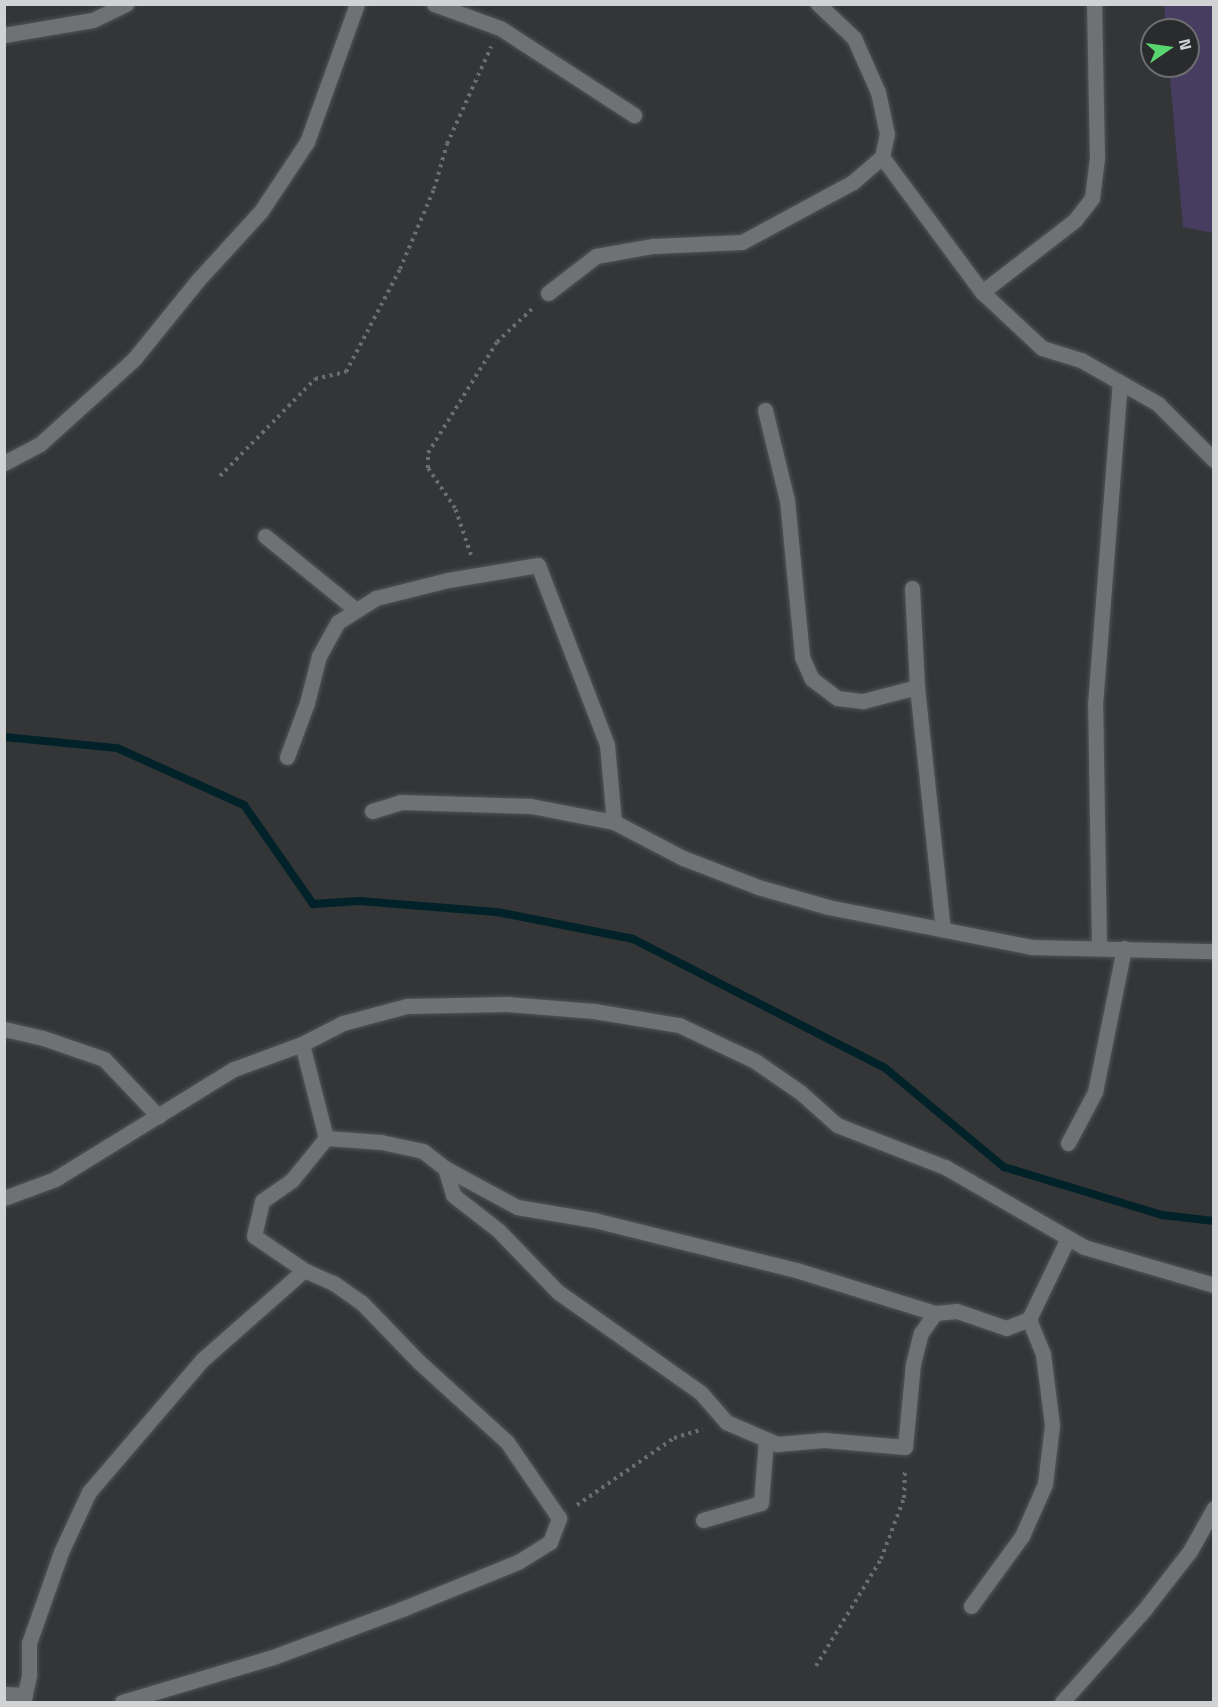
<!DOCTYPE html>
<html>
<head>
<meta charset="utf-8">
<style>
	body { margin:0 }
	#map { position:relative; width:1218px; height:1707px; overflow:hidden; background:#333537; font-family:"Titillium Web",sans-serif }
	div>[style] { position:absolute }
	[style*='--x'] { left:calc(var(--x)*1px); top:calc(var(--y)*1px); width:calc(var(--w)*1px); rotate:calc(var(--a)*1deg) }
	.green>* { inset:0; background:#473d60 }
	.stream>* { height:8px; margin:-4px; padding:0 4px; transform-origin:4px; border-radius:4px; background:#002228 }
	.path>* { height:4px; margin-top:-2px; transform-origin:0; background:repeating-linear-gradient(90deg,#6b6d6f 0 3px,transparent 0 7.5px) }
	.roads { filter:drop-shadow(0 0 2px #525355) drop-shadow(0 0 2px #525355) }
	.minor>* { height:15px; margin:-7.5px; padding:0 7.5px; transform-origin:7.5px; border-radius:7.5px; background:#6f7174 }
	span { translate:-50% -50%; white-space:nowrap; text-align:center; line-height:1.15; -webkit-text-stroke:6px #292b2d; paint-order:stroke }
	.frame { position:absolute; inset:0; border:6px solid #d1d2d4; pointer-events:none }
	.north { position:absolute; left:1140px; top:18px; width:60px; height:60px; box-sizing:border-box; background:#292b2d; border:2px solid #6c6e70; border-radius:50%; rotate:77deg; font-size:16px; font-weight:700; line-height:24px; text-align:center; color:#d1d2d4 }
	.north::after { content:''; display:block; margin:auto; width:21px; height:27px; background:#59d56f; clip-path:polygon(50% 0,100% 100%,50% 72%,0 100%) }
</style>
</head>
<body>
<div id="map">
	<div class="green">
		<div style="clip-path:polygon(1164px 5px,1213px 5px,1213px 233px,1183px 227px,1169px 66px,1188px 66px,1188px 30px,1166px 30px)"></div>
	</div>
	<div class="stream">
		<div style="--x:4;--y:737;--w:114;--a:5.6"></div>
		<div style="--x:117;--y:748;--w:139;--a:24.2"></div>
		<div style="--x:244;--y:805;--w:121;--a:55.1"></div>
		<div style="--x:313;--y:904;--w:46;--a:-3.7"></div>
		<div style="--x:359;--y:901;--w:138;--a:4.6"></div>
		<div style="--x:497;--y:912;--w:139;--a:11.2"></div>
		<div style="--x:633;--y:939;--w:283;--a:27.1"></div>
		<div style="--x:885;--y:1068;--w:155;--a:39.8"></div>
		<div style="--x:1004;--y:1167;--w:165;--a:16.9"></div>
		<div style="--x:1162;--y:1215;--w:52;--a:6.6"></div>
	</div>
	<div class="path">
		<div style="--x:220;--y:476;--w:136;--a:-45.6"></div>
		<div style="--x:315;--y:379;--w:32;--a:-13"></div>
		<div style="--x:346;--y:372;--w:116;--a:-62.3"></div>
		<div style="--x:400;--y:269;--w:87;--a:-67"></div>
		<div style="--x:434;--y:189;--w:47;--a:-73.9"></div>
		<div style="--x:447;--y:144;--w:107;--a:-65.6"></div>
		<div style="--x:471;--y:555;--w:50;--a:-108.8"></div>
		<div style="--x:455;--y:508;--w:48;--a:-124"></div>
		<div style="--x:428;--y:468;--w:15;--a:-90"></div>
		<div style="--x:428;--y:453;--w:131;--a:-58.1"></div>
		<div style="--x:497;--y:342;--w:50;--a:-43.4"></div>
		<div style="--x:577;--y:1505;--w:118;--a:-34.6"></div>
		<div style="--x:674;--y:1438;--w:30;--a:-17"></div>
		<div style="--x:816;--y:1666;--w:125;--a:-58.7"></div>
		<div style="--x:881;--y:1559;--w:65;--a:-69.3"></div>
		<div style="--x:904;--y:1498;--w:29;--a:-88"></div>
	</div>
	<div class="roads">
		<div class="minor">
			<div style="--x:434;--y:4;--w:70;--a:20"></div>
			<div style="--x:500;--y:28;--w:160;--a:33"></div>
			<div style="--x:4;--y:35;--w:90;--a:-9.6"></div>
			<div style="--x:93;--y:20;--w:37;--a:-26"></div>
			<div style="--x:882;--y:157;--w:168;--a:53.5"></div>
			<div style="--x:982;--y:292;--w:82;--a:43"></div>
			<div style="--x:1042;--y:348;--w:41;--a:17.1"></div>
			<div style="--x:1081;--y:360;--w:89;--a:29.7"></div>
			<div style="--x:1158;--y:404;--w:79;--a:45"></div>
			<div style="--x:982;--y:292;--w:118;--a:-37.7"></div>
			<div style="--x:1075;--y:220;--w:28;--a:-52"></div>
			<div style="--x:1092;--y:198;--w:40;--a:-82.9"></div>
			<div style="--x:1097;--y:158;--w:154;--a:-91.1"></div>
			<div style="--x:548;--y:293;--w:61;--a:-37.6"></div>
			<div style="--x:596;--y:256;--w:58;--a:-10"></div>
			<div style="--x:653;--y:246;--w:89;--a:-2.6"></div>
			<div style="--x:742;--y:242;--w:126;--a:-28.4"></div>
			<div style="--x:853;--y:182;--w:38;--a:-41"></div>
			<div style="--x:882;--y:157;--w:24;--a:-78"></div>
			<div style="--x:887;--y:134;--w:43;--a:-102.1"></div>
			<div style="--x:878;--y:92;--w:59;--a:-114"></div>
			<div style="--x:854;--y:38;--w:50;--a:-136.6"></div>
			<div style="--x:765;--y:410;--w:93;--a:76.3"></div>
			<div style="--x:787;--y:500;--w:158;--a:84.5"></div>
			<div style="--x:802;--y:657;--w:24;--a:66"></div>
			<div style="--x:812;--y:679;--w:31;--a:37"></div>
			<div style="--x:837;--y:698;--w:26;--a:7"></div>
			<div style="--x:863;--y:701;--w:56;--a:-14.5"></div>
			<div style="--x:4;--y:463;--w:41;--a:-27.8"></div>
			<div style="--x:40;--y:444;--w:127;--a:-42.1"></div>
			<div style="--x:134;--y:359;--w:102;--a:-51"></div>
			<div style="--x:198;--y:280;--w:93;--a:-47.6"></div>
			<div style="--x:261;--y:211;--w:83;--a:-56.3"></div>
			<div style="--x:307;--y:142;--w:147;--a:-70.1"></div>
			<div style="--x:265;--y:536;--w:117;--a:39.1"></div>
			<div style="--x:912;--y:588;--w:99;--a:87.1"></div>
			<div style="--x:917;--y:687;--w:244;--a:83.9"></div>
			<div style="--x:287;--y:757;--w:58;--a:-69.7"></div>
			<div style="--x:307;--y:703;--w:49;--a:-75.7"></div>
			<div style="--x:319;--y:656;--w:39;--a:-61"></div>
			<div style="--x:338;--y:622;--w:45;--a:-32.3"></div>
			<div style="--x:376;--y:598;--w:74;--a:-14"></div>
			<div style="--x:448;--y:580;--w:91;--a:-9.5"></div>
			<div style="--x:538;--y:565;--w:193;--a:69"></div>
			<div style="--x:607;--y:745;--w:77;--a:84.8"></div>
			<div style="--x:372;--y:811;--w:30;--a:-17"></div>
			<div style="--x:401;--y:802;--w:130;--a:1.8"></div>
			<div style="--x:531;--y:806;--w:85;--a:10.9"></div>
			<div style="--x:614;--y:822;--w:78;--a:27.6"></div>
			<div style="--x:683;--y:858;--w:80;--a:21.1"></div>
			<div style="--x:758;--y:887;--w:73;--a:15.9"></div>
			<div style="--x:828;--y:907;--w:207;--a:11.1"></div>
			<div style="--x:1031;--y:947;--w:183;--a:1.3"></div>
			<div style="--x:1099;--y:947;--w:242;--a:-90.9"></div>
			<div style="--x:1095;--y:705;--w:323;--a:-85.6"></div>
			<div style="--x:4;--y:1029;--w:40;--a:13"></div>
			<div style="--x:43;--y:1038;--w:65;--a:19"></div>
			<div style="--x:104;--y:1059;--w:79;--a:46.5"></div>
			<div style="--x:302;--y:1044;--w:97;--a:75.7"></div>
			<div style="--x:326;--y:1138;--w:55;--a:4.2"></div>
			<div style="--x:381;--y:1142;--w:43;--a:12.1"></div>
			<div style="--x:423;--y:1151;--w:28;--a:38"></div>
			<div style="--x:445;--y:1168;--w:82;--a:28.4"></div>
			<div style="--x:517;--y:1207;--w:78;--a:9.6"></div>
			<div style="--x:594;--y:1220;--w:208;--a:13.9"></div>
			<div style="--x:796;--y:1270;--w:145;--a:17.2"></div>
			<div style="--x:935;--y:1313;--w:22;--a:-5"></div>
			<div style="--x:957;--y:1311;--w:52;--a:19.1"></div>
			<div style="--x:1006;--y:1328;--w:25;--a:-21"></div>
			<div style="--x:1029;--y:1319;--w:90;--a:-64.3"></div>
			<div style="--x:1068;--y:1143;--w:58;--a:-62.1"></div>
			<div style="--x:1095;--y:1092;--w:147;--a:-78.6"></div>
			<div style="--x:445;--y:1168;--w:28;--a:73"></div>
			<div style="--x:453;--y:1195;--w:58;--a:38"></div>
			<div style="--x:499;--y:1231;--w:85;--a:46"></div>
			<div style="--x:558;--y:1292;--w:175;--a:35.2"></div>
			<div style="--x:701;--y:1393;--w:38;--a:49"></div>
			<div style="--x:726;--y:1422;--w:56;--a:23.3"></div>
			<div style="--x:777;--y:1444;--w:47;--a:-4.9"></div>
			<div style="--x:824;--y:1440;--w:81;--a:4.9"></div>
			<div style="--x:905;--y:1447;--w:83;--a:-84.5"></div>
			<div style="--x:913;--y:1364;--w:32;--a:-76"></div>
			<div style="--x:921;--y:1333;--w:24;--a:-55"></div>
			<div style="--x:4;--y:1198;--w:54;--a:-20.4"></div>
			<div style="--x:55;--y:1179;--w:210;--a:-31.6"></div>
			<div style="--x:234;--y:1069;--w:72;--a:-20.2"></div>
			<div style="--x:302;--y:1044;--w:46;--a:-27.1"></div>
			<div style="--x:343;--y:1023;--w:66;--a:-14.9"></div>
			<div style="--x:407;--y:1006;--w:100;--a:-1.1"></div>
			<div style="--x:507;--y:1004;--w:87;--a:4.6"></div>
			<div style="--x:594;--y:1011;--w:86;--a:9.4"></div>
			<div style="--x:679;--y:1025;--w:84;--a:25.3"></div>
			<div style="--x:755;--y:1061;--w:55;--a:34.6"></div>
			<div style="--x:800;--y:1092;--w:50;--a:41.7"></div>
			<div style="--x:837;--y:1125;--w:116;--a:21.3"></div>
			<div style="--x:945;--y:1167;--w:160;--a:29.9"></div>
			<div style="--x:1084;--y:1247;--w:135;--a:16.3"></div>
			<div style="--x:703;--y:1520;--w:60;--a:-16.3"></div>
			<div style="--x:761;--y:1503;--w:64;--a:-85.5"></div>
			<div style="--x:971;--y:1606;--w:87;--a:-53.9"></div>
			<div style="--x:1022;--y:1536;--w:57;--a:-66.1"></div>
			<div style="--x:1045;--y:1484;--w:59;--a:-83.2"></div>
			<div style="--x:1052;--y:1425;--w:72;--a:-97.2"></div>
			<div style="--x:1043;--y:1354;--w:38;--a:-112"></div>
			<div style="--x:4;--y:1694;--w:21;--a:3"></div>
			<div style="--x:23;--y:1702;--w:28;--a:-77"></div>
			<div style="--x:29;--y:1675;--w:32;--a:-90"></div>
			<div style="--x:29;--y:1643;--w:96;--a:-70.6"></div>
			<div style="--x:61;--y:1552;--w:66;--a:-65"></div>
			<div style="--x:89;--y:1492;--w:174;--a:-49.4"></div>
			<div style="--x:202;--y:1360;--w:136;--a:-41.4"></div>
			<div style="--x:304;--y:1270;--w:60;--a:-145.8"></div>
			<div style="--x:254;--y:1236;--w:36;--a:-77"></div>
			<div style="--x:262;--y:1201;--w:37;--a:-35"></div>
			<div style="--x:292;--y:1180;--w:54;--a:-51"></div>
			<div style="--x:122;--y:1702;--w:158;--a:-16.6"></div>
			<div style="--x:273;--y:1657;--w:138;--a:-20.4"></div>
			<div style="--x:402;--y:1609;--w:125;--a:-22.1"></div>
			<div style="--x:518;--y:1562;--w:38;--a:-32"></div>
			<div style="--x:550;--y:1542;--w:26;--a:-69"></div>
			<div style="--x:559;--y:1518;--w:92;--a:-124.4"></div>
			<div style="--x:507;--y:1442;--w:119;--a:-137.7"></div>
			<div style="--x:419;--y:1362;--w:82;--a:-134"></div>
			<div style="--x:362;--y:1303;--w:35;--a:-145"></div>
			<div style="--x:333;--y:1283;--w:32;--a:-156"></div>
			<div style="--x:1062;--y:1702;--w:123;--a:-48.3"></div>
			<div style="--x:1144;--y:1610;--w:75;--a:-52.1"></div>
			<div style="--x:1190;--y:1551;--w:49;--a:-60.8"></div>
		</div>
	</div>
	<div class="frame"></div>
	<div class="north">N</div>
</div>
</body>
</html>
